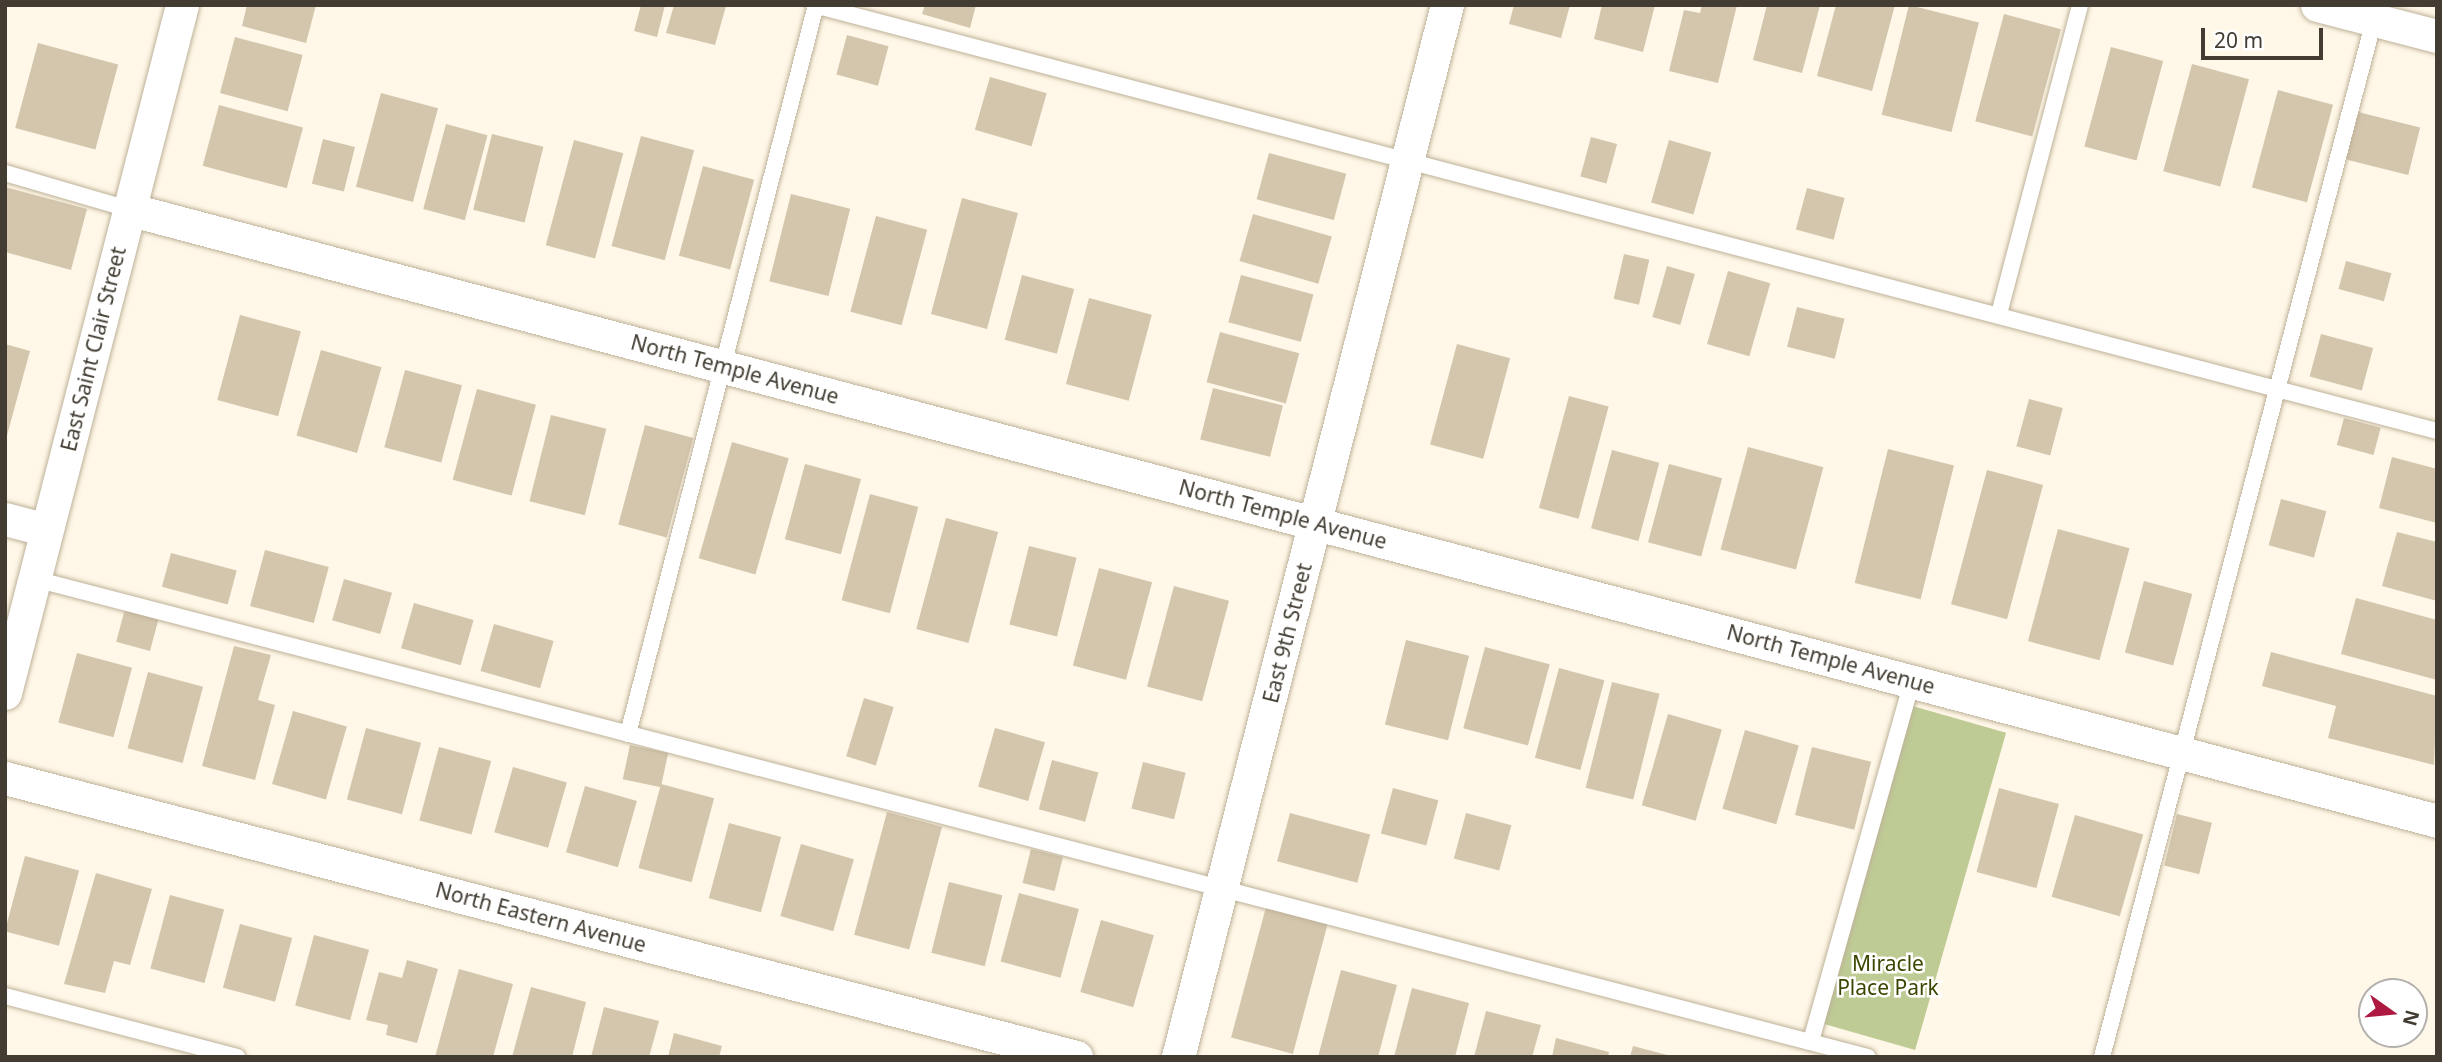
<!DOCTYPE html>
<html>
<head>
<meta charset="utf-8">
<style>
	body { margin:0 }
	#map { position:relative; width:2442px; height:1062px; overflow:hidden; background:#fff7e7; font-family:"Noto Sans",sans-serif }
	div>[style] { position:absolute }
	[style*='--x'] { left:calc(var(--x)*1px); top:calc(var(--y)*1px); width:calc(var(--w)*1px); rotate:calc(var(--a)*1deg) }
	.green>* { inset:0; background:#becb95; transform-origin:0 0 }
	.building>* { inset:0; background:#d3c6ad; transform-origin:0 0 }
	.roads { filter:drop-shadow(0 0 2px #beb199) drop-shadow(0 0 2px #beb199) }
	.lane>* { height:16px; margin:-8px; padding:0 8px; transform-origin:8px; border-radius:8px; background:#fff }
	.street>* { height:33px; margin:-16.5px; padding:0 16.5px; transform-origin:16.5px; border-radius:16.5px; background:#fff }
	span { translate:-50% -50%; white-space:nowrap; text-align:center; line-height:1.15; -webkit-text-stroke:5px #fff; paint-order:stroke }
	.street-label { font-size:21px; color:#423c32 }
	.park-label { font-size:21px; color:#3c4600 }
	.frame { position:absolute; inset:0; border:7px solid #423c32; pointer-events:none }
	.north { position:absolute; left:2358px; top:978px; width:70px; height:70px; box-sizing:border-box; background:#fff; border:2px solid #b3b1ad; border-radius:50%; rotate:105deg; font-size:19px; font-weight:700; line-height:28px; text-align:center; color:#423c32 }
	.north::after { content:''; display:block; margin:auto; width:24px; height:32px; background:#ad1940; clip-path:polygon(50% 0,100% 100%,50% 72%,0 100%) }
	.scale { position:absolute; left:2201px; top:28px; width:122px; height:32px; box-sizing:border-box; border:4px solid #423c32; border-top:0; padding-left:9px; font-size:21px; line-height:24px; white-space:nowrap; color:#423c32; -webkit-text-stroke:5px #fff; paint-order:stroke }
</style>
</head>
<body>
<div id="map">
	<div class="green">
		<div style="left:1909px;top:705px;width:101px;height:330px;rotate:16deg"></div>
	</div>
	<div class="building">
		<div style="clip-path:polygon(247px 5px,316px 5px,306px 43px,242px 26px)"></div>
		<div style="clip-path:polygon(641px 5px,665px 5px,657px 37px,634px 31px)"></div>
		<div style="clip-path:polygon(674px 5px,726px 6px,715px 45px,666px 33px)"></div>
		<div style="clip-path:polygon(925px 5px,976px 5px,970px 28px,922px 14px)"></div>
		<div style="clip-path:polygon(1514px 5px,1570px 5px,1561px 38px,1509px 24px)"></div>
		<div style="clip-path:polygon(1602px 5px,1655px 5px,1643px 52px,1594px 39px)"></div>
		<div style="clip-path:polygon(1702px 5px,1737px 5px,1718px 83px,1669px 71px,1684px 10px,1700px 13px)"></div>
		<div style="clip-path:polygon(1767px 5px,1820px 5px,1802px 73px,1753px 60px)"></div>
		<div style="clip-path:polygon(1836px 5px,1895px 5px,1872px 91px,1817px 76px)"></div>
		<div style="left:1909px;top:5px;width:72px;height:113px;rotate:14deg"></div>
		<div style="left:2004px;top:14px;width:59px;height:111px;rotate:15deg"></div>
		<div style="left:847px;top:35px;width:43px;height:41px;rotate:15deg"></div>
		<div style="left:235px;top:37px;width:70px;height:58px;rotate:15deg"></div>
		<div style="left:38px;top:43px;width:83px;height:88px;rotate:15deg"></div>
		<div style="left:2111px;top:47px;width:54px;height:103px;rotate:15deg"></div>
		<div style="left:2192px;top:64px;width:59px;height:111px;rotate:15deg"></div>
		<div style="left:990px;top:77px;width:59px;height:55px;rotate:16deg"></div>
		<div style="left:2278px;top:90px;width:57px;height:101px;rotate:15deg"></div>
		<div style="left:381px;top:93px;width:59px;height:97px;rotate:15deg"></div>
		<div style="left:219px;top:105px;width:87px;height:63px;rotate:15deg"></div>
		<div style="left:2358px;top:112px;width:64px;height:49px;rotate:14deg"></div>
		<div style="left:446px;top:124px;width:43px;height:88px;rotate:15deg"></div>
		<div style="left:492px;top:134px;width:53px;height:78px;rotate:14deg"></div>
		<div style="left:641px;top:136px;width:55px;height:114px;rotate:15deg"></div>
		<div style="left:1591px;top:137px;width:27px;height:41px;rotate:15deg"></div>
		<div style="left:323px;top:139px;width:33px;height:46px;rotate:14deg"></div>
		<div style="left:574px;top:140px;width:51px;height:109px;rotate:15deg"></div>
		<div style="left:1669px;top:140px;width:44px;height:65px;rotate:16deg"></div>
		<div style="left:1269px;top:153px;width:80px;height:48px;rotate:15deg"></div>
		<div style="left:703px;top:166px;width:53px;height:93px;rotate:15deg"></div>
		<div style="clip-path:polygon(5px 187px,87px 209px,71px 270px,5px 252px)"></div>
		<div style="left:1807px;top:188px;width:39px;height:43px;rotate:15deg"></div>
		<div style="left:791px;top:194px;width:61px;height:90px;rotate:14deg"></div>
		<div style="left:962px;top:198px;width:58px;height:120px;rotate:15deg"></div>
		<div style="left:1253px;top:214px;width:82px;height:49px;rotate:16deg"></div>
		<div style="left:876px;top:216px;width:53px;height:99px;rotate:15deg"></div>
		<div style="left:1624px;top:254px;width:26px;height:46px;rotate:13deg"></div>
		<div style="left:2346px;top:261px;width:47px;height:29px;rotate:15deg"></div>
		<div style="left:1667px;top:266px;width:29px;height:53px;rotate:16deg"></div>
		<div style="left:1728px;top:271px;width:44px;height:76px;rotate:16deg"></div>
		<div style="left:1022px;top:275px;width:54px;height:67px;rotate:15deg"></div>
		<div style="left:1241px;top:275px;width:75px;height:49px;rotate:15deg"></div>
		<div style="left:1089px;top:298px;width:65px;height:89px;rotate:15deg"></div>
		<div style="left:1797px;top:307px;width:49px;height:41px;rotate:14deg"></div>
		<div style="left:240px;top:315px;width:63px;height:88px;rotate:15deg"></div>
		<div style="left:1220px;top:332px;width:82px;height:52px;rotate:15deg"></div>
		<div style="left:2321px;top:334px;width:54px;height:44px;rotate:15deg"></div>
		<div style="clip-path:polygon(5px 344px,30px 351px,6px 439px,5px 438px)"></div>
		<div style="left:1457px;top:344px;width:55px;height:104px;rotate:15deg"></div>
		<div style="left:321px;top:350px;width:63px;height:89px;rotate:16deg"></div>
		<div style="left:405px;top:370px;width:59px;height:80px;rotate:15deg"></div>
		<div style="left:1213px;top:388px;width:72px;height:53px;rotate:14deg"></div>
		<div style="left:477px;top:389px;width:61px;height:94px;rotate:15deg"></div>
		<div style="left:1569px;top:396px;width:41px;height:116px;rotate:15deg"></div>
		<div style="left:2029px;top:399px;width:35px;height:49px;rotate:15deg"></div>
		<div style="left:551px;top:415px;width:57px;height:89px;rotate:14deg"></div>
		<div style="left:2344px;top:418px;width:38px;height:28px;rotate:15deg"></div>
		<div style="left:645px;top:425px;width:50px;height:103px;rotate:15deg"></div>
		<div style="left:732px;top:442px;width:59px;height:121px;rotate:16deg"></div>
		<div style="left:1748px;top:447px;width:78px;height:106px;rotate:15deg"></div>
		<div style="left:1888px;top:449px;width:68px;height:138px;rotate:14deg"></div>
		<div style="left:1612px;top:450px;width:49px;height:81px;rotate:15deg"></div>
		<div style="clip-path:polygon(2392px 457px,2437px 469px,2437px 523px,2379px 508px)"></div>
		<div style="left:805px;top:464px;width:58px;height:78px;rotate:15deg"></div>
		<div style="left:1669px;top:464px;width:55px;height:81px;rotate:15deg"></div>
		<div style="left:1987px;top:470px;width:58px;height:139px;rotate:15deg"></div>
		<div style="left:870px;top:494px;width:50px;height:110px;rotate:15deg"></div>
		<div style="left:2281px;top:499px;width:47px;height:48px;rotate:15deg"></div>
		<div style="left:946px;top:518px;width:54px;height:115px;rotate:15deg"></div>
		<div style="left:2058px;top:529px;width:74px;height:116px;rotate:15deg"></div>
		<div style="clip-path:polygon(2397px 532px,2437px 542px,2437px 601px,2382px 586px)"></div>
		<div style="left:1029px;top:546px;width:49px;height:81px;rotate:14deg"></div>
		<div style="left:265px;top:550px;width:66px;height:58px;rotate:15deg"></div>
		<div style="left:171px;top:553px;width:68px;height:35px;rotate:15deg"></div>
		<div style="left:1099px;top:568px;width:55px;height:101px;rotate:15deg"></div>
		<div style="left:344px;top:579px;width:50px;height:43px;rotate:16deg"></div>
		<div style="left:2144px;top:581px;width:50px;height:74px;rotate:15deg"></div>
		<div style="left:1174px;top:586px;width:57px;height:104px;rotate:15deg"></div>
		<div style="clip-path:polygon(2356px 598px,2437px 620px,2437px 680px,2341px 654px)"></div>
		<div style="left:414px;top:603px;width:62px;height:47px;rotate:16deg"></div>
		<div style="left:125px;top:609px;width:35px;height:34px;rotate:15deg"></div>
		<div style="left:494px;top:624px;width:62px;height:49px;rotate:16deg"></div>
		<div style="left:1406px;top:640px;width:65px;height:87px;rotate:14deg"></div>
		<div style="clip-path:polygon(234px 646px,271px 655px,258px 700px,275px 705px,255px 780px,202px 766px)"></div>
		<div style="left:1485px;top:647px;width:67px;height:84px;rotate:15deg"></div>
		<div style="clip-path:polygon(2271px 652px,2437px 696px,2434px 765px,2328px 738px,2336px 706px,2262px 686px)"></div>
		<div style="left:77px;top:653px;width:57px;height:72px;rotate:15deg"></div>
		<div style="left:1559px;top:668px;width:47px;height:93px;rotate:15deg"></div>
		<div style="left:148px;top:672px;width:57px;height:79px;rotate:15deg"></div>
		<div style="left:1612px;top:682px;width:49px;height:109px;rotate:14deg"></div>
		<div style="left:864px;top:698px;width:31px;height:61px;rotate:17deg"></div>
		<div style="left:293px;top:711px;width:56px;height:76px;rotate:16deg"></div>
		<div style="left:1668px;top:714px;width:56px;height:95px;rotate:16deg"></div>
		<div style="left:366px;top:728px;width:57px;height:74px;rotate:15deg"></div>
		<div style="left:995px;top:728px;width:52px;height:61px;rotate:16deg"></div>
		<div style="left:1745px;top:730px;width:56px;height:82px;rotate:16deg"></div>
		<div style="left:630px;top:745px;width:39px;height:35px;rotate:12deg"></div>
		<div style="left:439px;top:747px;width:54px;height:76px;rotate:15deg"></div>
		<div style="left:1812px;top:747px;width:61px;height:70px;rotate:14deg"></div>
		<div style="left:1052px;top:760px;width:48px;height:51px;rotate:15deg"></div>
		<div style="left:1143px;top:762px;width:44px;height:48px;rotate:14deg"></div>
		<div style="left:513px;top:767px;width:56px;height:68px;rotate:16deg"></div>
		<div style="left:661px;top:784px;width:55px;height:87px;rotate:15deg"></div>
		<div style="left:585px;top:786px;width:54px;height:69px;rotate:16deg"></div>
		<div style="left:1393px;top:788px;width:47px;height:47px;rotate:15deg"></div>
		<div style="left:1999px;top:788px;width:62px;height:87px;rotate:15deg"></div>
		<div style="left:887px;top:812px;width:57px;height:127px;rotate:15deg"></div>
		<div style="left:1290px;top:813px;width:83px;height:50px;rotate:15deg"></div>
		<div style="left:1466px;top:813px;width:47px;height:47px;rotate:15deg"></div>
		<div style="left:2177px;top:814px;width:36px;height:53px;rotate:14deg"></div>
		<div style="left:2075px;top:815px;width:71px;height:85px;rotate:16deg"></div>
		<div style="left:729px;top:823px;width:54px;height:78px;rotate:15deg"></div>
		<div style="left:801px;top:844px;width:55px;height:75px;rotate:16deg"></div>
		<div style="left:1031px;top:849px;width:33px;height:35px;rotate:14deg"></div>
		<div style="left:25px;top:856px;width:56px;height:78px;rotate:15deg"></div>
		<div style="clip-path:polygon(96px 873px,152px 889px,130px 965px,114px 961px,105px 993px,64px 984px)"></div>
		<div style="left:949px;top:882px;width:55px;height:73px;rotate:14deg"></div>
		<div style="left:1019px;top:893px;width:62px;height:71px;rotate:15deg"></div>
		<div style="left:170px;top:895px;width:56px;height:76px;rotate:15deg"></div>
		<div style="left:1266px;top:907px;width:64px;height:135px;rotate:15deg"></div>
		<div style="left:1101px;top:920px;width:55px;height:75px;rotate:16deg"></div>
		<div style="left:240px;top:924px;width:54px;height:66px;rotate:15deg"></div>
		<div style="left:314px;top:935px;width:57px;height:73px;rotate:15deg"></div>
		<div style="clip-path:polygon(407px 960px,438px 969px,417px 1043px,386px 1035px,388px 1025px,366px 1020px,379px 972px,402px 978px)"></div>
		<div style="clip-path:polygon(459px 969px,513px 984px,493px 1057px,435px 1057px)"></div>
		<div style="clip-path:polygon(1341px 970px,1397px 985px,1378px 1057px,1318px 1057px)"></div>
		<div style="clip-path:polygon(531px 987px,586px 1002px,572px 1057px,512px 1057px)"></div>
		<div style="clip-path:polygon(1412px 988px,1469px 1003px,1455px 1057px,1394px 1057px)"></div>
		<div style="clip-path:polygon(604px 1007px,659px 1021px,649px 1057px,591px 1057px)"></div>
		<div style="clip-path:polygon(1486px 1011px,1541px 1025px,1532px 1057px,1474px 1057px)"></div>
		<div style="clip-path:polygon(674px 1033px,722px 1046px,719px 1057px,668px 1057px)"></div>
		<div style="clip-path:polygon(1556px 1038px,1609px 1052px,1608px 1057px,1552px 1057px)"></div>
		<div style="clip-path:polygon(1633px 1046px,1671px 1056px,1671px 1057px,1630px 1057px)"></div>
	</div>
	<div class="roads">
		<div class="lane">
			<div style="--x:814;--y:5;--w:1678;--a:14.71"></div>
			<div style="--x:5;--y:173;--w:128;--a:16.3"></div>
			<div style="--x:1999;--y:314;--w:319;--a:-75.3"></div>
			<div style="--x:35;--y:579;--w:1894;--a:14.62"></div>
			<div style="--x:628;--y:734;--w:753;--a:-75.54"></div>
			<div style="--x:5;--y:996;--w:240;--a:14.7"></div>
			<div style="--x:1811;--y:1041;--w:374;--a:-74.3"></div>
			<div style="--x:2102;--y:1057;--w:1072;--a:-75.3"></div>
		</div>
		<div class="street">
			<div style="--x:2317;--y:5;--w:124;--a:14.5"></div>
			<div style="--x:128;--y:209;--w:2389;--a:14.84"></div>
			<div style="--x:5;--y:519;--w:43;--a:14.7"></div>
			<div style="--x:5;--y:693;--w:710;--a:-75.57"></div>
			<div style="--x:5;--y:778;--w:1107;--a:14.6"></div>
			<div style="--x:1178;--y:1057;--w:1086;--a:-75.66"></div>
		</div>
	</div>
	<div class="street-label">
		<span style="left:93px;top:349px;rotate:-76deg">East Saint Clair Street</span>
		<span style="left:735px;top:369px;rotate:15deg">North Temple Avenue</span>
		<span style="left:1283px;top:514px;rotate:15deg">North Temple Avenue</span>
		<span style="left:1287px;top:633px;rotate:-76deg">East 9th Street</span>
		<span style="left:1831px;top:659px;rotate:15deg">North Temple Avenue</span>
		<span style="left:541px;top:917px;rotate:15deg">North Eastern Avenue</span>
	</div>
	<div class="park-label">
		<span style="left:1888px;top:975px">Miracle<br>Place Park</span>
	</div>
	<div class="frame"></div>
	<div class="north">N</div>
	<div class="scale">20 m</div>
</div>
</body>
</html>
